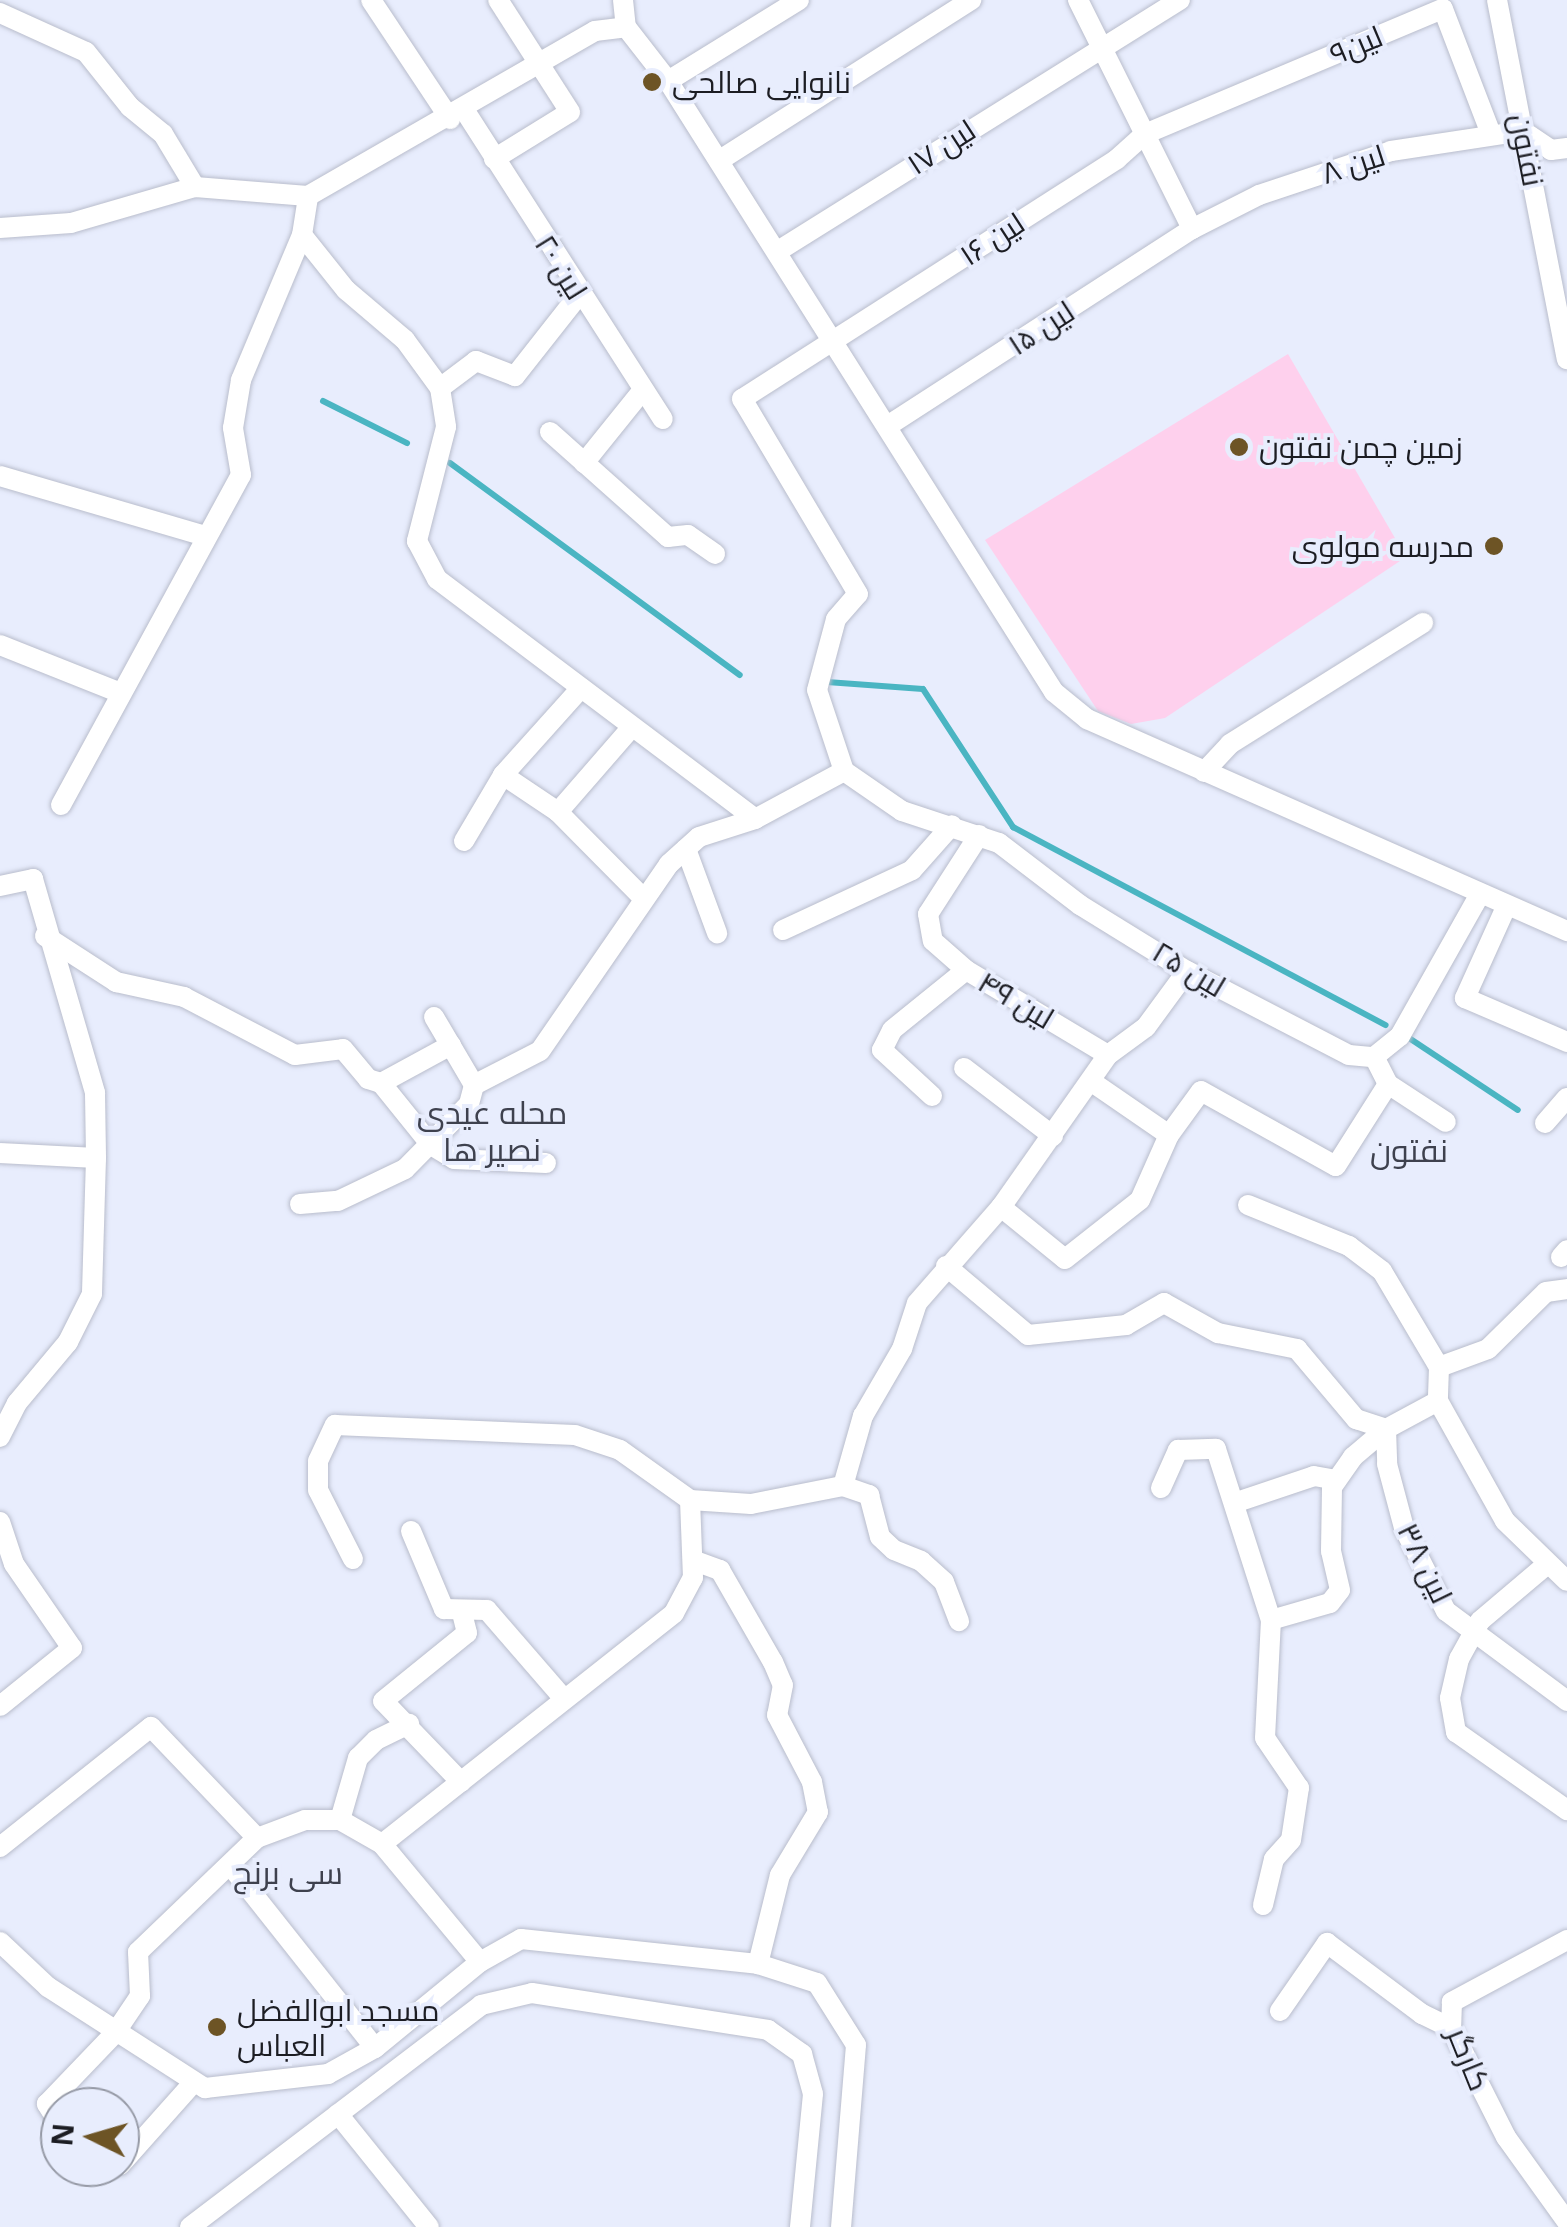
<!DOCTYPE html>
<html>
<head>
<meta charset="utf-8">
<style>
	body { margin:0 }
	#map { position:relative; width:1567px; height:2227px; overflow:hidden; background:#e8edfd; font-family:"Noto Sans",Cairo,sans-serif }
	div>[style] { position:absolute }
	[style*='--x'] { left:calc(var(--x)*1px); top:calc(var(--y)*1px); width:calc(var(--w)*1px); rotate:calc(var(--a)*1deg) }
	.green>* { inset:0; background:#fed0ed }
	.stream>* { height:6px; margin:-3px; padding:0 3px; transform-origin:3px; border-radius:3px; background:#4ab5c2 }
	.roads { filter:drop-shadow(0 0 2px #b9bdcc) drop-shadow(0 0 2px #b9bdcc) }
	.minor>* { height:20px; margin:-10px; padding:0 10px; transform-origin:10px; border-radius:10px; background:#fff }
	.dots>* { width:28px; height:28px; translate:-50% -50%; box-sizing:border-box; border:5px solid #e8edfd; border-radius:50% }
	span { translate:-50% -50%; white-space:nowrap; text-align:center; line-height:1.15; -webkit-text-stroke:8px #e8edfd; paint-order:stroke }
	.street-label { font-size:30px; color:#1c1d23 }
	.poi-label { font-size:30px; color:#1c1d23 }
	.left { translate:0 -50%; text-align:left }
	.right { translate:-100% -50%; text-align:right }
	.neighbourhood-label { font-size:32px; color:#3e414e }
	.north { position:absolute; left:40px; top:2087px; width:100px; height:100px; box-sizing:border-box; background:#e8edfd; border:2px solid #969aa6; border-radius:50%; rotate:275deg; font-size:28px; font-weight:700; line-height:40px; text-align:center; color:#1c1d23 }
	.north::after { content:''; display:block; margin:auto; width:35px; height:45px; background:#6d5425; clip-path:polygon(50% 0,100% 100%,50% 72%,0 100%) }
</style>
</head>
<body>
<div id="map">
	<div class="green">
		<div style="clip-path:polygon(1288px 354px,1406px 557px,1165px 718px,1131px 724px,1098px 711px,985px 540px)"></div>
	</div>
	<div class="stream">
		<div style="--x:323;--y:401;--w:94;--a:26.6"></div>
		<div style="--x:450;--y:463;--w:359;--a:36.2"></div>
		<div style="--x:827;--y:682;--w:96;--a:4.2"></div>
		<div style="--x:923;--y:689;--w:165;--a:56.9"></div>
		<div style="--x:1013;--y:827;--w:422;--a:28"></div>
		<div style="--x:1406;--y:1036;--w:134;--a:33.5"></div>
	</div>
	<div class="roads">
		<div class="minor">
			<div style="--x:371;--y:0;--w:143;--a:56.4"></div>
			<div style="--x:623;--y:0;--w:27;--a:84"></div>
			<div style="--x:799;--y:0;--w:154;--a:148.3"></div>
			<div style="--x:668;--y:81;--w:723;--a:57.72"></div>
			<div style="--x:1054;--y:692;--w:43;--a:39.3"></div>
			<div style="--x:1087;--y:719;--w:525;--a:23.83"></div>
			<div style="--x:1078;--y:0;--w:256;--a:63.5"></div>
			<div style="--x:1497;--y:0;--w:366;--a:79"></div>
			<div style="--x:0;--y:13;--w:94;--a:24.4"></div>
			<div style="--x:86;--y:52;--w:70;--a:51.3"></div>
			<div style="--x:130;--y:107;--w:43;--a:39.3"></div>
			<div style="--x:163;--y:134;--w:62;--a:58.9"></div>
			<div style="--x:465;--y:111;--w:366;--a:57.3"></div>
			<div style="--x:1523;--y:131;--w:34;--a:34"></div>
			<div style="--x:1551;--y:150;--w:16;--a:-7"></div>
			<div style="--x:494;--y:159;--w:89;--a:-31.7"></div>
			<div style="--x:570;--y:112;--w:133;--a:-122.7"></div>
			<div style="--x:720;--y:160;--w:298;--a:-32.5"></div>
			<div style="--x:0;--y:228;--w:71;--a:-4"></div>
			<div style="--x:71;--y:223;--w:129;--a:-16.2"></div>
			<div style="--x:195;--y:187;--w:113;--a:4.6"></div>
			<div style="--x:778;--y:251;--w:474;--a:-32"></div>
			<div style="--x:578;--y:296;--w:102;--a:128.2"></div>
			<div style="--x:515;--y:376;--w:42;--a:-159"></div>
			<div style="--x:476;--y:361;--w:45;--a:143.1"></div>
			<div style="--x:440;--y:388;--w:39;--a:81"></div>
			<div style="--x:446;--y:427;--w:118;--a:104.3"></div>
			<div style="--x:417;--y:541;--w:43;--a:62.2"></div>
			<div style="--x:437;--y:579;--w:398;--a:37"></div>
			<div style="--x:440;--y:388;--w:59;--a:-126.1"></div>
			<div style="--x:405;--y:340;--w:77;--a:-139.7"></div>
			<div style="--x:346;--y:290;--w:70;--a:-128.7"></div>
			<div style="--x:302;--y:235;--w:39;--a:-81"></div>
			<div style="--x:308;--y:196;--w:331;--a:-29.9"></div>
			<div style="--x:595;--y:31;--w:31;--a:-7"></div>
			<div style="--x:626;--y:27;--w:68;--a:52.1"></div>
			<div style="--x:889;--y:425;--w:361;--a:-32.9"></div>
			<div style="--x:1192;--y:229;--w:75;--a:-26.9"></div>
			<div style="--x:1259;--y:195;--w:139;--a:-18.4"></div>
			<div style="--x:1391;--y:151;--w:134;--a:-8.6"></div>
			<div style="--x:550;--y:432;--w:158;--a:41.7"></div>
			<div style="--x:668;--y:537;--w:20;--a:-6"></div>
			<div style="--x:688;--y:535;--w:33;--a:35"></div>
			<div style="--x:584;--y:463;--w:94;--a:-51.1"></div>
			<div style="--x:0;--y:476;--w:214;--a:16.3"></div>
			<div style="--x:0;--y:645;--w:127;--a:21.7"></div>
			<div style="--x:844;--y:771;--w:70;--a:34.6"></div>
			<div style="--x:902;--y:811;--w:102;--a:18.3"></div>
			<div style="--x:999;--y:843;--w:102;--a:37.4"></div>
			<div style="--x:1080;--y:905;--w:126;--a:31.7"></div>
			<div style="--x:1187;--y:971;--w:182;--a:27.4"></div>
			<div style="--x:1349;--y:1055;--w:25;--a:5"></div>
			<div style="--x:1374;--y:1057;--w:33;--a:-39"></div>
			<div style="--x:1400;--y:1036;--w:161;--a:-60.6"></div>
			<div style="--x:1204;--y:772;--w:38;--a:-47"></div>
			<div style="--x:1230;--y:744;--w:228;--a:-32.1"></div>
			<div style="--x:503;--y:775;--w:66;--a:33.9"></div>
			<div style="--x:558;--y:812;--w:121;--a:45.3"></div>
			<div style="--x:61;--y:805;--w:376;--a:-61.4"></div>
			<div style="--x:241;--y:475;--w:48;--a:-99.7"></div>
			<div style="--x:233;--y:428;--w:49;--a:-80.5"></div>
			<div style="--x:241;--y:380;--w:157;--a:-67.2"></div>
			<div style="--x:558;--y:812;--w:113;--a:-49"></div>
			<div style="--x:979;--y:835;--w:94;--a:122.8"></div>
			<div style="--x:928;--y:914;--w:27;--a:80"></div>
			<div style="--x:933;--y:941;--w:44;--a:41.3"></div>
			<div style="--x:966;--y:970;--w:165;--a:30.9"></div>
			<div style="--x:1108;--y:1055;--w:47;--a:-36.4"></div>
			<div style="--x:1146;--y:1027;--w:69;--a:-53.8"></div>
			<div style="--x:464;--y:841;--w:77;--a:-59.4"></div>
			<div style="--x:503;--y:775;--w:117;--a:-48.1"></div>
			<div style="--x:686;--y:849;--w:90;--a:69.7"></div>
			<div style="--x:0;--y:886;--w:34;--a:-12"></div>
			<div style="--x:33;--y:879;--w:223;--a:73.8"></div>
			<div style="--x:95;--y:1093;--w:65;--a:89.1"></div>
			<div style="--x:96;--y:1158;--w:136;--a:91.7"></div>
			<div style="--x:92;--y:1294;--w:54;--a:116.6"></div>
			<div style="--x:68;--y:1342;--w:80;--a:129.9"></div>
			<div style="--x:17;--y:1403;--w:38;--a:117"></div>
			<div style="--x:1506;--y:907;--w:100;--a:114.3"></div>
			<div style="--x:1465;--y:998;--w:111;--a:23.3"></div>
			<div style="--x:783;--y:930;--w:142;--a:-24.9"></div>
			<div style="--x:912;--y:870;--w:60;--a:-48.4"></div>
			<div style="--x:45;--y:936;--w:85;--a:32.9"></div>
			<div style="--x:116;--y:982;--w:70;--a:12.4"></div>
			<div style="--x:184;--y:997;--w:125;--a:27.6"></div>
			<div style="--x:295;--y:1055;--w:48;--a:-7.1"></div>
			<div style="--x:343;--y:1049;--w:39;--a:50"></div>
			<div style="--x:368;--y:1079;--w:14;--a:17"></div>
			<div style="--x:434;--y:1017;--w:79;--a:59.5"></div>
			<div style="--x:474;--y:1085;--w:74;--a:-27.3"></div>
			<div style="--x:540;--y:1051;--w:227;--a:-55.4"></div>
			<div style="--x:669;--y:864;--w:40;--a:-42"></div>
			<div style="--x:699;--y:837;--w:59;--a:-17.8"></div>
			<div style="--x:755;--y:819;--w:101;--a:-28.3"></div>
			<div style="--x:844;--y:771;--w:85;--a:-108.4"></div>
			<div style="--x:817;--y:690;--w:73;--a:-75"></div>
			<div style="--x:836;--y:619;--w:33;--a:-49"></div>
			<div style="--x:858;--y:594;--w:227;--a:-120.7"></div>
			<div style="--x:742;--y:399;--w:445;--a:-32.6"></div>
			<div style="--x:1117;--y:159;--w:38;--a:-42"></div>
			<div style="--x:1145;--y:134;--w:323;--a:-22.8"></div>
			<div style="--x:1443;--y:9;--w:134;--a:69"></div>
			<div style="--x:451;--y:1045;--w:80;--a:151.5"></div>
			<div style="--x:381;--y:1083;--w:80;--a:51.1"></div>
			<div style="--x:431;--y:1145;--w:27;--a:31"></div>
			<div style="--x:454;--y:1159;--w:92;--a:2.5"></div>
			<div style="--x:964;--y:1068;--w:112;--a:37.4"></div>
			<div style="--x:1092;--y:1082;--w:93;--a:34.5"></div>
			<div style="--x:1169;--y:1135;--w:54;--a:-54"></div>
			<div style="--x:1201;--y:1091;--w:154;--a:29.1"></div>
			<div style="--x:1336;--y:1166;--w:97;--a:-57.6"></div>
			<div style="--x:1388;--y:1084;--w:30;--a:-117"></div>
			<div style="--x:1388;--y:1084;--w:69;--a:33.2"></div>
			<div style="--x:932;--y:1096;--w:68;--a:-137.4"></div>
			<div style="--x:882;--y:1050;--w:22;--a:-63"></div>
			<div style="--x:892;--y:1030;--w:95;--a:-39"></div>
			<div style="--x:1545;--y:1123;--w:33;--a:-49"></div>
			<div style="--x:0;--y:1153;--w:96;--a:3"></div>
			<div style="--x:300;--y:1204;--w:38;--a:-5"></div>
			<div style="--x:338;--y:1201;--w:74;--a:-25.5"></div>
			<div style="--x:405;--y:1169;--w:91;--a:-45.4"></div>
			<div style="--x:469;--y:1104;--w:20;--a:-75"></div>
			<div style="--x:1248;--y:1205;--w:109;--a:22.1"></div>
			<div style="--x:1349;--y:1246;--w:41;--a:37.1"></div>
			<div style="--x:1382;--y:1271;--w:112;--a:59.3"></div>
			<div style="--x:1439;--y:1367;--w:34;--a:92"></div>
			<div style="--x:1001;--y:1207;--w:82;--a:39.1"></div>
			<div style="--x:1065;--y:1259;--w:95;--a:-38.2"></div>
			<div style="--x:1140;--y:1200;--w:71;--a:-66"></div>
			<div style="--x:1561;--y:1257;--w:9;--a:-49"></div>
			<div style="--x:946;--y:1266;--w:107;--a:40.1"></div>
			<div style="--x:1028;--y:1335;--w:99;--a:-5.8"></div>
			<div style="--x:1126;--y:1325;--w:44;--a:-30.1"></div>
			<div style="--x:1164;--y:1303;--w:62;--a:29.1"></div>
			<div style="--x:1218;--y:1333;--w:81;--a:11.4"></div>
			<div style="--x:1297;--y:1349;--w:92;--a:49.9"></div>
			<div style="--x:1356;--y:1419;--w:32;--a:18"></div>
			<div style="--x:1386;--y:1429;--w:59;--a:-28.3"></div>
			<div style="--x:1438;--y:1401;--w:137;--a:60.8"></div>
			<div style="--x:1505;--y:1521;--w:86;--a:44.1"></div>
			<div style="--x:1439;--y:1367;--w:52;--a:-20.2"></div>
			<div style="--x:1488;--y:1349;--w:81;--a:-44.5"></div>
			<div style="--x:1546;--y:1292;--w:21;--a:-8"></div>
			<div style="--x:1386;--y:1429;--w:35;--a:88"></div>
			<div style="--x:1387;--y:1464;--w:66;--a:75.1"></div>
			<div style="--x:1404;--y:1528;--w:93;--a:63.2"></div>
			<div style="--x:1446;--y:1611;--w:151;--a:36.6"></div>
			<div style="--x:843;--y:1486;--w:28;--a:19"></div>
			<div style="--x:869;--y:1495;--w:43;--a:75.3"></div>
			<div style="--x:880;--y:1537;--w:19;--a:43"></div>
			<div style="--x:894;--y:1550;--w:29;--a:22"></div>
			<div style="--x:921;--y:1561;--w:31;--a:42"></div>
			<div style="--x:944;--y:1582;--w:42;--a:69"></div>
			<div style="--x:1161;--y:1488;--w:42;--a:-65.9"></div>
			<div style="--x:1178;--y:1450;--w:38;--a:-2"></div>
			<div style="--x:1216;--y:1449;--w:180;--a:72.2"></div>
			<div style="--x:1234;--y:1503;--w:84;--a:-18.6"></div>
			<div style="--x:1314;--y:1476;--w:23;--a:10"></div>
			<div style="--x:0;--y:1522;--w:44;--a:71.6"></div>
			<div style="--x:14;--y:1564;--w:102;--a:55.4"></div>
			<div style="--x:72;--y:1648;--w:92;--a:141.1"></div>
			<div style="--x:411;--y:1531;--w:85;--a:67.1"></div>
			<div style="--x:444;--y:1609;--w:43;--a:1.3"></div>
			<div style="--x:487;--y:1610;--w:118;--a:49.1"></div>
			<div style="--x:353;--y:1559;--w:77;--a:-116.9"></div>
			<div style="--x:318;--y:1490;--w:29;--a:-90"></div>
			<div style="--x:318;--y:1461;--w:40;--a:-65"></div>
			<div style="--x:335;--y:1425;--w:240;--a:2.4"></div>
			<div style="--x:575;--y:1435;--w:47;--a:18.4"></div>
			<div style="--x:620;--y:1450;--w:86;--a:35.5"></div>
			<div style="--x:690;--y:1500;--w:61;--a:3.8"></div>
			<div style="--x:751;--y:1504;--w:94;--a:-11.1"></div>
			<div style="--x:843;--y:1486;--w:73;--a:-74.1"></div>
			<div style="--x:863;--y:1416;--w:78;--a:-59.8"></div>
			<div style="--x:902;--y:1349;--w:48;--a:-71.9"></div>
			<div style="--x:917;--y:1303;--w:128;--a:-48.8"></div>
			<div style="--x:1001;--y:1207;--w:186;--a:-54.9"></div>
			<div style="--x:695;--y:1561;--w:27;--a:20"></div>
			<div style="--x:720;--y:1570;--w:106;--a:60.1"></div>
			<div style="--x:773;--y:1662;--w:25;--a:67"></div>
			<div style="--x:783;--y:1685;--w:31;--a:101"></div>
			<div style="--x:777;--y:1715;--w:76;--a:62.4"></div>
			<div style="--x:812;--y:1782;--w:31;--a:79"></div>
			<div style="--x:818;--y:1812;--w:74;--a:121.1"></div>
			<div style="--x:780;--y:1875;--w:92;--a:103.9"></div>
			<div style="--x:1545;--y:1566;--w:85;--a:139.8"></div>
			<div style="--x:1480;--y:1621;--w:43;--a:118.9"></div>
			<div style="--x:1459;--y:1659;--w:40;--a:103"></div>
			<div style="--x:1450;--y:1698;--w:35;--a:80"></div>
			<div style="--x:1456;--y:1732;--w:136;--a:35.1"></div>
			<div style="--x:461;--y:1782;--w:112;--a:-133.9"></div>
			<div style="--x:383;--y:1701;--w:108;--a:-39"></div>
			<div style="--x:467;--y:1633;--w:21;--a:-104"></div>
			<div style="--x:340;--y:1820;--w:65;--a:-73.8"></div>
			<div style="--x:358;--y:1758;--w:25;--a:-45"></div>
			<div style="--x:376;--y:1740;--w:37;--a:-26"></div>
			<div style="--x:382;--y:1844;--w:372;--a:-38.3"></div>
			<div style="--x:674;--y:1613;--w:40;--a:-62"></div>
			<div style="--x:693;--y:1578;--w:78;--a:-92.2"></div>
			<div style="--x:0;--y:1847;--w:193;--a:-38.5"></div>
			<div style="--x:151;--y:1727;--w:153;--a:46.3"></div>
			<div style="--x:230;--y:1865;--w:233;--a:51.6"></div>
			<div style="--x:1263;--y:1905;--w:47;--a:-76.6"></div>
			<div style="--x:1274;--y:1859;--w:25;--a:-48"></div>
			<div style="--x:1291;--y:1840;--w:53;--a:-81.3"></div>
			<div style="--x:1299;--y:1788;--w:60;--a:-124.2"></div>
			<div style="--x:1265;--y:1738;--w:118;--a:-87.1"></div>
			<div style="--x:1271;--y:1620;--w:61;--a:-16.1"></div>
			<div style="--x:1330;--y:1603;--w:16;--a:-52"></div>
			<div style="--x:1340;--y:1590;--w:40;--a:-103"></div>
			<div style="--x:1331;--y:1551;--w:64;--a:-89.1"></div>
			<div style="--x:1332;--y:1487;--w:37;--a:-55"></div>
			<div style="--x:1353;--y:1457;--w:43;--a:-40.3"></div>
			<div style="--x:1567;--y:1940;--w:131;--a:151.7"></div>
			<div style="--x:1452;--y:2002;--w:26;--a:92"></div>
			<div style="--x:1451;--y:2028;--w:122;--a:63.2"></div>
			<div style="--x:1506;--y:2137;--w:105;--a:54.3"></div>
			<div style="--x:0;--y:1942;--w:66;--a:43.2"></div>
			<div style="--x:48;--y:1987;--w:187;--a:32.8"></div>
			<div style="--x:205;--y:2088;--w:124;--a:-6.5"></div>
			<div style="--x:328;--y:2074;--w:54;--a:-29"></div>
			<div style="--x:375;--y:2048;--w:136;--a:-39.3"></div>
			<div style="--x:480;--y:1962;--w:47;--a:-29.3"></div>
			<div style="--x:521;--y:1939;--w:238;--a:6"></div>
			<div style="--x:758;--y:1964;--w:62;--a:17.9"></div>
			<div style="--x:817;--y:1983;--w:73;--a:57.8"></div>
			<div style="--x:856;--y:2045;--w:183;--a:94.7"></div>
			<div style="--x:1280;--y:2011;--w:83;--a:-55.3"></div>
			<div style="--x:1327;--y:1943;--w:119;--a:36.8"></div>
			<div style="--x:1422;--y:2014;--w:32;--a:26"></div>
			<div style="--x:338;--y:2114;--w:145;--a:51.2"></div>
			<div style="--x:60;--y:2125;--w:25;--a:-122"></div>
			<div style="--x:47;--y:2104;--w:98;--a:-46.2"></div>
			<div style="--x:115;--y:2033;--w:45;--a:-56"></div>
			<div style="--x:140;--y:1996;--w:44;--a:-92.6"></div>
			<div style="--x:138;--y:1952;--w:165;--a:-43.8"></div>
			<div style="--x:257;--y:1838;--w:51;--a:-20.6"></div>
			<div style="--x:305;--y:1820;--w:35;--a:0"></div>
			<div style="--x:340;--y:1820;--w:48;--a:29.7"></div>
			<div style="--x:382;--y:1844;--w:153;--a:50.3"></div>
			<div style="--x:120;--y:2165;--w:111;--a:-48.3"></div>
			<div style="--x:190;--y:2227;--w:366;--a:-37.3"></div>
			<div style="--x:481;--y:2005;--w:52;--a:-13.2"></div>
			<div style="--x:532;--y:1993;--w:239;--a:8.9"></div>
			<div style="--x:768;--y:2030;--w:42;--a:35.2"></div>
			<div style="--x:802;--y:2054;--w:41;--a:74.6"></div>
			<div style="--x:813;--y:2094;--w:134;--a:95.6"></div>
		</div>
	</div>
	<div class="dots">
		<div style="left:652px;top:82px;background:#6d5425"></div>
		<div style="left:1239px;top:447px;background:#6d5425"></div>
		<div style="left:1494px;top:546px;background:#6d5425"></div>
		<div style="left:217px;top:2027px;background:#6d5425"></div>
	</div>
	<div class="street-label">
		<span style="left:1356px;top:45px;rotate:-23deg">لین۹</span>
		<span style="left:941px;top:147px;rotate:-33deg">لین ۱۷</span>
		<span style="left:1527px;top:150px;rotate:79deg">نفتون</span>
		<span style="left:1353px;top:164px;rotate:-18deg">لین ۸</span>
		<span style="left:992px;top:239px;rotate:-33deg">لین ۱۶</span>
		<span style="left:561px;top:267px;rotate:58deg">لین ۲۰</span>
		<span style="left:1041px;top:328px;rotate:-33deg">لین ۱۵</span>
		<span style="left:1189px;top:969px;rotate:31deg">لین ۲۵</span>
		<span style="left:1016px;top:1000px;rotate:31deg">لین ۴۹</span>
		<span style="left:1425px;top:1563px;rotate:64deg">لین ۳۸</span>
		<span style="left:1469px;top:2059px;rotate:68deg">کارگر</span>
	</div>
	<div class="poi-label">
		<span class="left" style="left:672px;top:82px">نانوایی صالحی</span>
		<span class="left" style="left:1259px;top:447px">زمین چمن نفتون</span>
		<span class="right" style="left:1474px;top:546px">مدرسه مولوی</span>
		<span class="left" style="left:237px;top:2027px">مسجد ابوالفضل<br>العباس</span>
	</div>
	<div class="neighbourhood-label">
		<span style="left:492px;top:1131px">محله عیدی<br>نصیر ها</span>
		<span style="left:1409px;top:1150px">نفتون</span>
		<span style="left:288px;top:1872px">سی برنج</span>
	</div>
	<div class="north">N</div>
</div>
</body>
</html>
